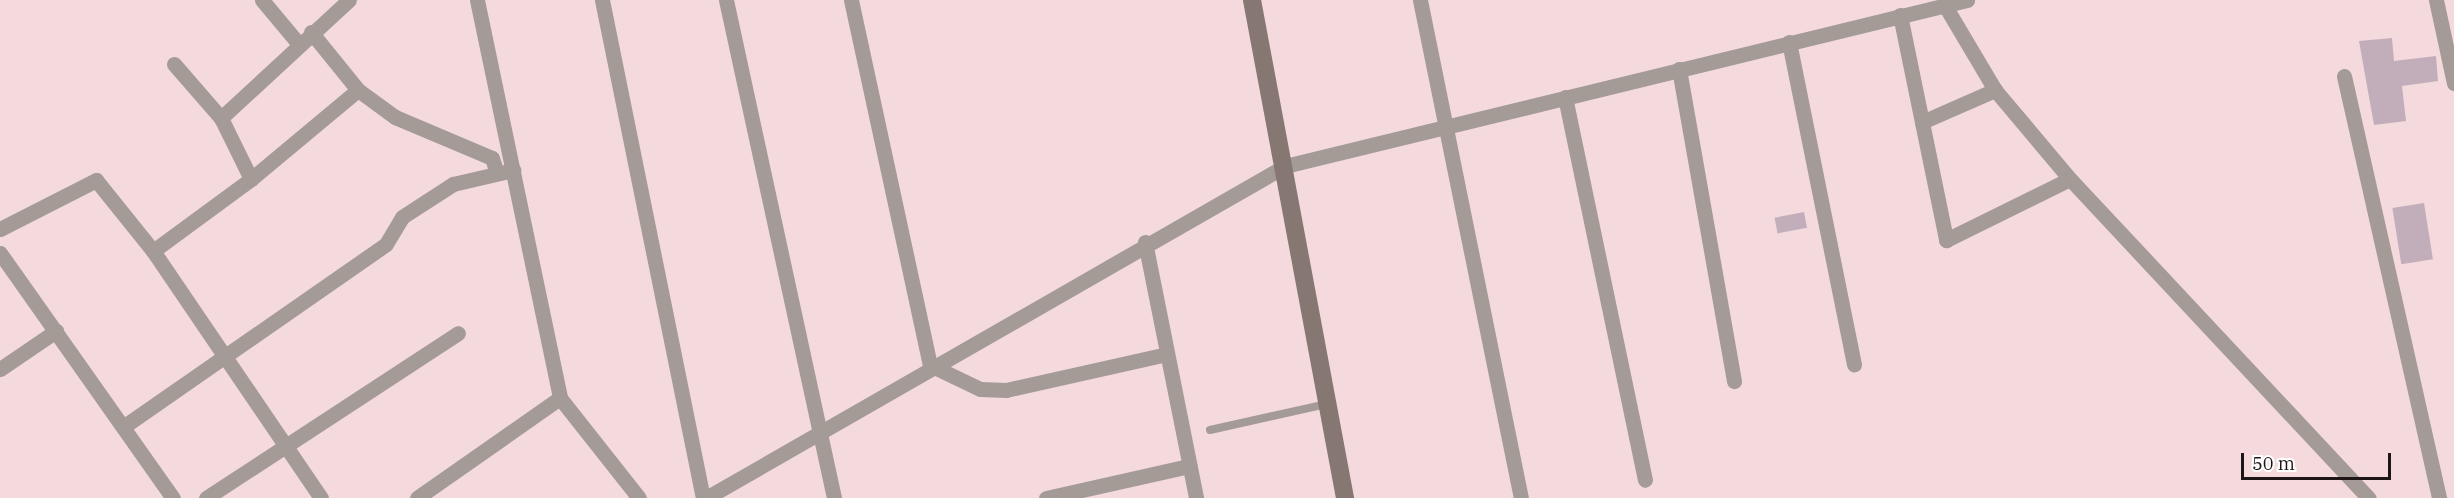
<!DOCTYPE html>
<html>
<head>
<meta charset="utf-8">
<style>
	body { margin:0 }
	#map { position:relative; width:2454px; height:498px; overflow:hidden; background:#f4dadd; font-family:"IBM Plex Serif",serif }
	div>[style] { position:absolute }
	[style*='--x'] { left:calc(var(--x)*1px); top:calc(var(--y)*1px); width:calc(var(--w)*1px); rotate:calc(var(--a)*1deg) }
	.building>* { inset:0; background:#c2adba; transform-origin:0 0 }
	.lane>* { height:8px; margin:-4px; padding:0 4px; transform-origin:4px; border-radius:4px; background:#a49a96 }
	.street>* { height:15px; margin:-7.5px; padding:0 7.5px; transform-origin:7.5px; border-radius:7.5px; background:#a49a96 }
	.secondary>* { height:18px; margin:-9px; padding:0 9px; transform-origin:9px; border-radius:9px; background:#867772 }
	span { translate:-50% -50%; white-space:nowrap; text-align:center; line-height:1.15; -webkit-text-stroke:4.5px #fff; paint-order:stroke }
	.scale { position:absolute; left:2241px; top:453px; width:150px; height:27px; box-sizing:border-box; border:3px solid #1e1516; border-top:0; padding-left:8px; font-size:18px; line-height:21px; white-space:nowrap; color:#1e1516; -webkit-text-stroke:4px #fff; paint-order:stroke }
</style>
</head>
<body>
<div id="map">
	<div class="building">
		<div style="clip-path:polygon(2392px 38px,2394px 61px,2436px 56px,2438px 81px,2402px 86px,2406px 121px,2374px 125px,2359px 41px)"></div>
		<div style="left:2424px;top:203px;width:57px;height:32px;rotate:81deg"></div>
		<div style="left:1804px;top:212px;width:16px;height:30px;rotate:79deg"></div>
	</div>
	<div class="lane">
		<div style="--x:1210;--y:430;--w:119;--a:-12.6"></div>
	</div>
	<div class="street">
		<div style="--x:262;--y:0;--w:56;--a:50.1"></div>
		<div style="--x:477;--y:0;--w:407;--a:78.2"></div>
		<div style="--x:560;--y:398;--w:127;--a:51.7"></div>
		<div style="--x:602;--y:0;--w:508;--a:78.54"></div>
		<div style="--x:726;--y:0;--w:510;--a:77.76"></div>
		<div style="--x:851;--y:0;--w:373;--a:77.8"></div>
		<div style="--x:930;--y:365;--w:55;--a:25.6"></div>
		<div style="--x:980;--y:389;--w:26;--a:2"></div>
		<div style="--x:1006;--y:390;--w:165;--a:-12.6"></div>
		<div style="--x:1420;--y:0;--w:508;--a:78.54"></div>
		<div style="--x:2436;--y:0;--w:85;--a:77.8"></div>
		<div style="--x:1944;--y:4;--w:100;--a:59.3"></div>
		<div style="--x:1995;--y:90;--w:116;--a:49.9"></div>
		<div style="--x:2070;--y:179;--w:437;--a:46.9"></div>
		<div style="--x:1900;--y:15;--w:230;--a:78.4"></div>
		<div style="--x:1946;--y:240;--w:138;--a:-26.2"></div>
		<div style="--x:311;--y:32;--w:75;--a:51"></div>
		<div style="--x:358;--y:90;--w:46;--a:36.1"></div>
		<div style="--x:395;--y:117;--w:105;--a:22.9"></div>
		<div style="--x:492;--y:158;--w:16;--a:72"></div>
		<div style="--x:1789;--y:42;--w:329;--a:78.6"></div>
		<div style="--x:174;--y:64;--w:72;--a:49"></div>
		<div style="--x:1679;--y:69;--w:317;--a:80"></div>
		<div style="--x:2344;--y:76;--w:433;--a:77.3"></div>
		<div style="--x:1565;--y:97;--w:391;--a:78.2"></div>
		<div style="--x:1922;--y:122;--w:80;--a:-23.7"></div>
		<div style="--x:251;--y:179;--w:139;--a:-39.8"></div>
		<div style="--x:0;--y:229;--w:108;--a:-27"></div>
		<div style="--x:96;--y:180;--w:91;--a:51.2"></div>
		<div style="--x:1145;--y:242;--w:261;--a:78.7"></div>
		<div style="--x:0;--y:253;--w:300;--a:54.8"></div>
		<div style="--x:0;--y:369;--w:68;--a:-34.2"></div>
		<div style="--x:123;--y:427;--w:320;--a:-34.8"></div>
		<div style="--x:386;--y:244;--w:31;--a:-59"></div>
		<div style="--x:402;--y:217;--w:61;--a:-32.9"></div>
		<div style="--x:453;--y:184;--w:62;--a:-13.1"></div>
		<div style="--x:206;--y:498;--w:301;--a:-33.2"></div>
		<div style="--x:321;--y:498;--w:299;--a:-124.2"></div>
		<div style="--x:153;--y:251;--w:122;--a:-36.3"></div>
		<div style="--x:251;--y:179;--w:68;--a:-116.2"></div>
		<div style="--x:221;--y:118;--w:174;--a:-42.7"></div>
		<div style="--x:417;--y:498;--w:174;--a:-35"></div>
		<div style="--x:706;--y:498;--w:667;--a:-29.83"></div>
		<div style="--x:1285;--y:166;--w:702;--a:-13.68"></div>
		<div style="--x:1046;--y:498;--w:147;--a:-12.6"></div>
	</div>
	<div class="secondary">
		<div style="--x:1252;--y:0;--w:507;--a:79.42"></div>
	</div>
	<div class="scale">50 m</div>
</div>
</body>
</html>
